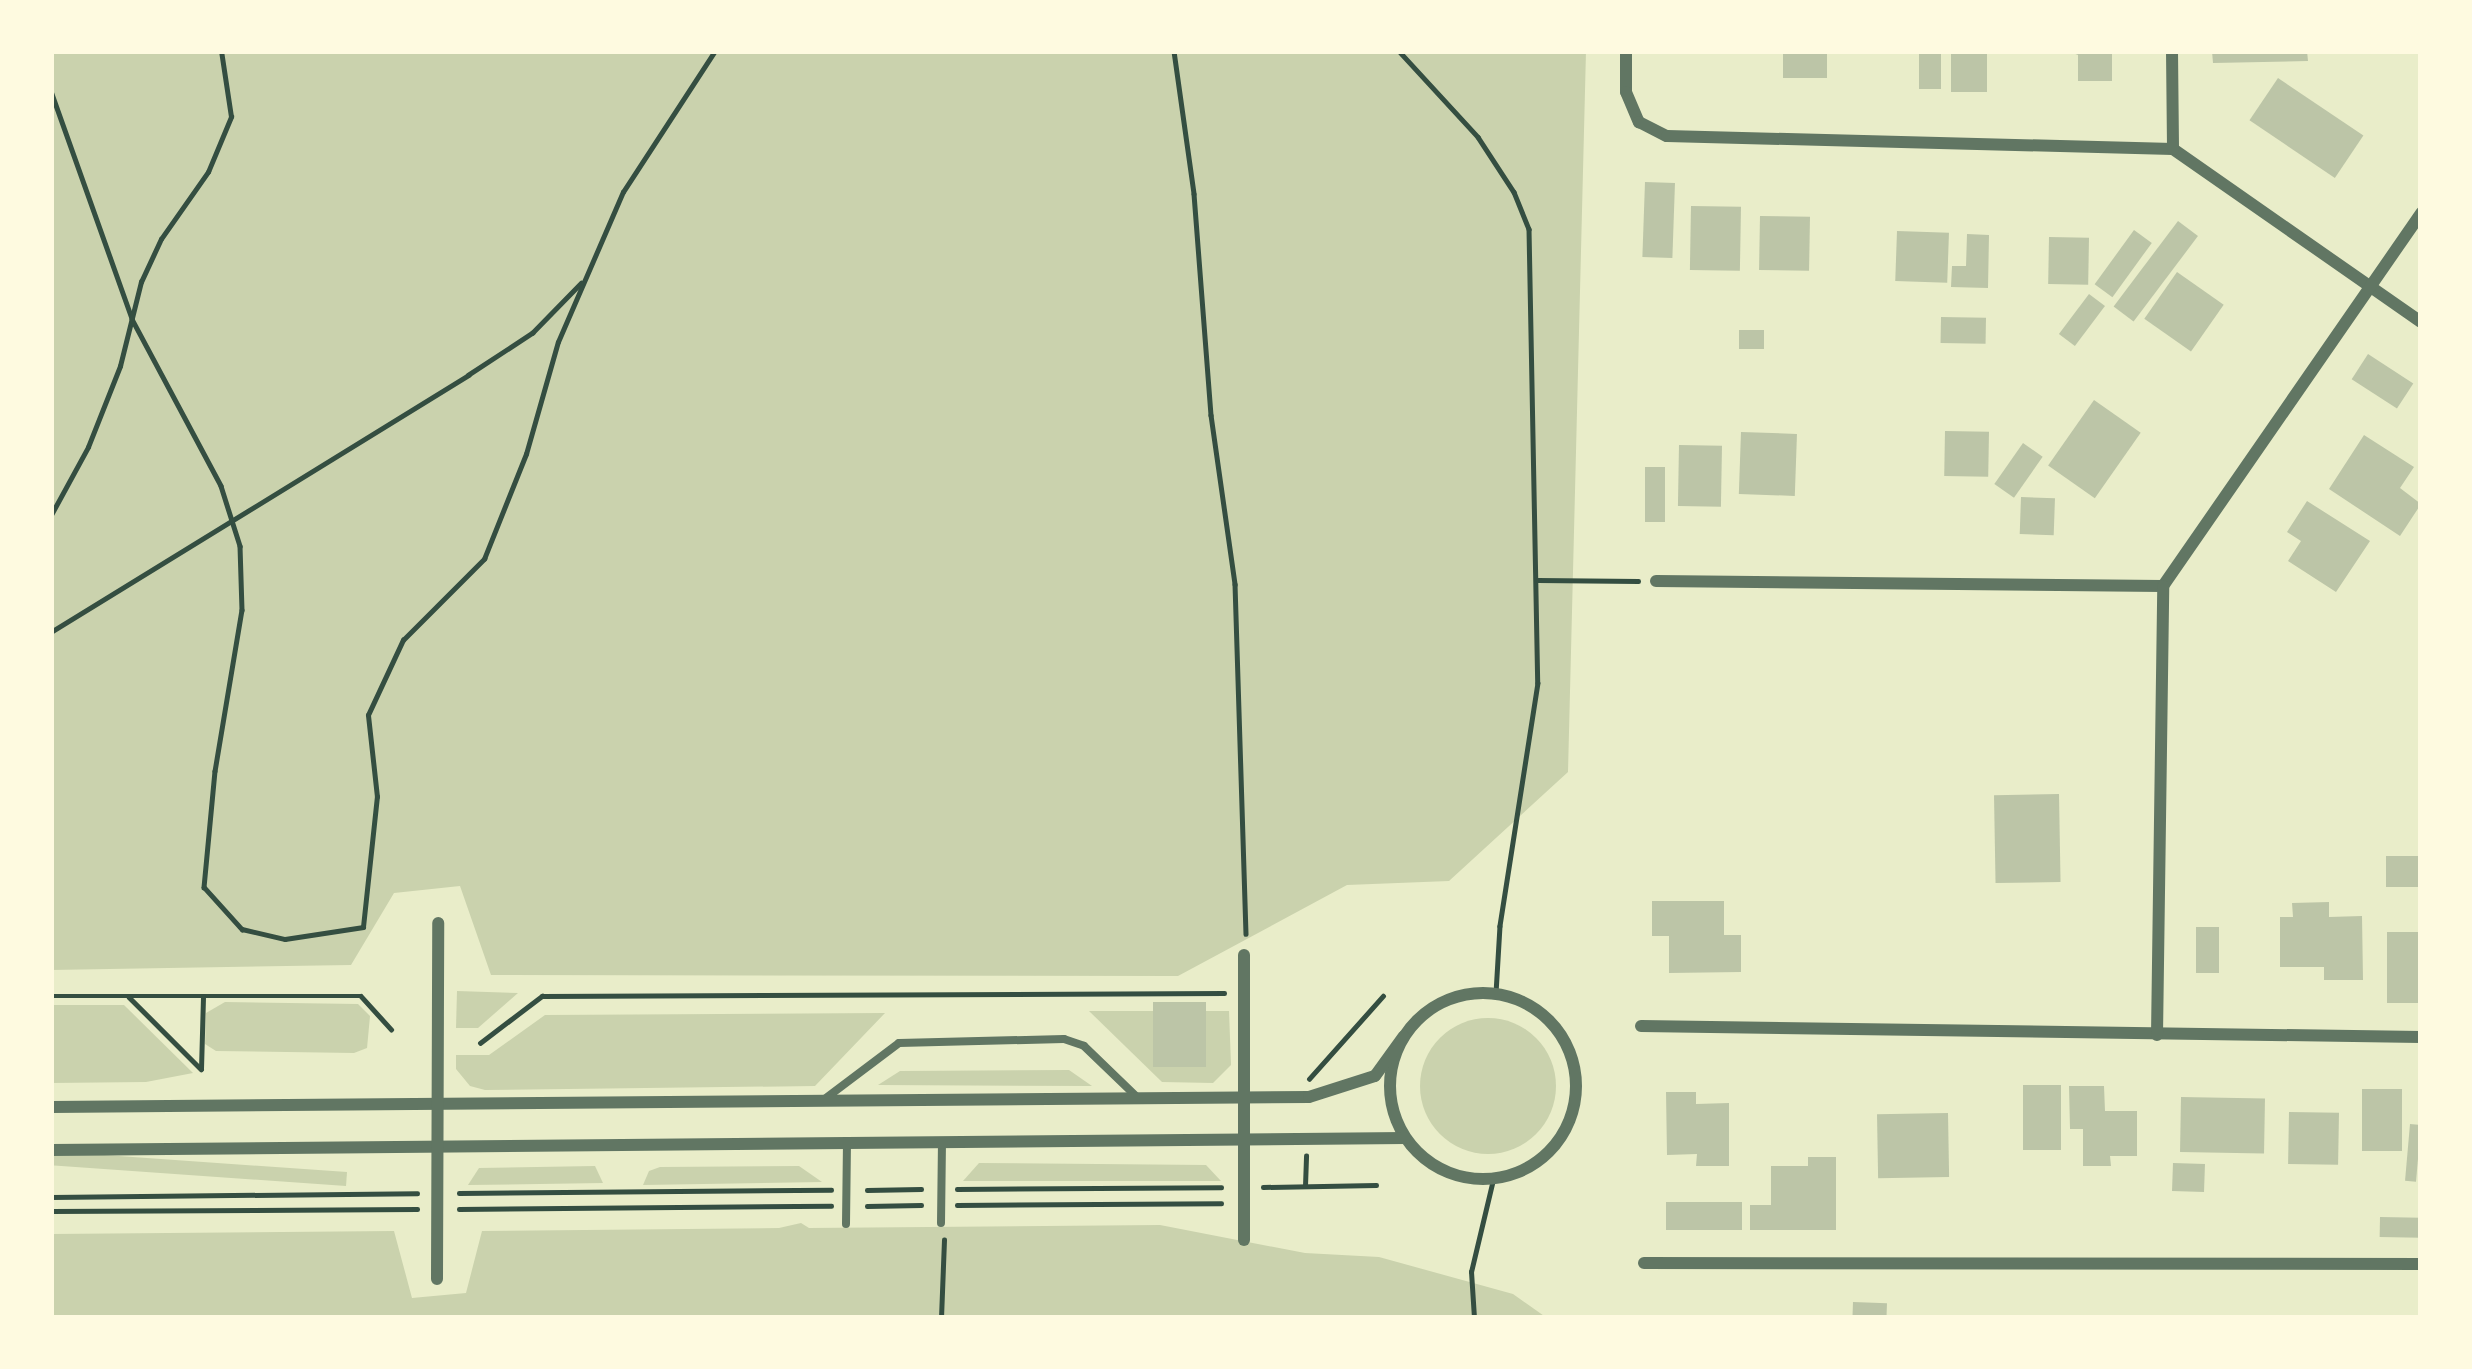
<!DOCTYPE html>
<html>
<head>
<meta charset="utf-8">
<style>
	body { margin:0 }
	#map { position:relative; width:2472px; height:1369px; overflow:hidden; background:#e9edc9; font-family:"Crimson Pro",serif }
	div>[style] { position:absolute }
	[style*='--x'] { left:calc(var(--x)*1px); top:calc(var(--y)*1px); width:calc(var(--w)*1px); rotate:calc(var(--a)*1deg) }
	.green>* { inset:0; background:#cad2ad; transform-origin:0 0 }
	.round { border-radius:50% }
	.building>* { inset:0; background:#bcc5a7; transform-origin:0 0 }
	.path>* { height:4.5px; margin:-2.25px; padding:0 2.25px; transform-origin:2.25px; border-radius:2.25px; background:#344e41 }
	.service>* { height:8px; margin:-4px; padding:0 4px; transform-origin:4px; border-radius:4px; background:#617663 }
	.minor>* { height:12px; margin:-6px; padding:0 6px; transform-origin:6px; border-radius:6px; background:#617663 }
	.minor>.ring { margin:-6px; padding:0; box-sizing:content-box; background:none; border:12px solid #617663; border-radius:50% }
	span { translate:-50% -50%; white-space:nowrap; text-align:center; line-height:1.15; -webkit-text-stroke:12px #fefae0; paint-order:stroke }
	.frame { position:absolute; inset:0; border:54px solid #fefae0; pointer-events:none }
</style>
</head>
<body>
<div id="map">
	<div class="green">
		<div style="clip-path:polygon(51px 51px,1586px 51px,1568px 772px,1449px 881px,1347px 885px,1178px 976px,491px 975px,460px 886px,394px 893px,351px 965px,51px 970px)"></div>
		<div style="clip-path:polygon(457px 991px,518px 993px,478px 1028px,456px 1028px)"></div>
		<div style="clip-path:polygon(225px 1002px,358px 1004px,370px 1016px,367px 1048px,354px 1053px,216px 1051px,205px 1044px,206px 1013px)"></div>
		<div style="clip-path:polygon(124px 1005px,193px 1073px,146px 1082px,51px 1083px,51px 1005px)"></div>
		<div style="clip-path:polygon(1089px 1011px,1229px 1011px,1231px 1065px,1213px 1083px,1162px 1082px)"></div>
		<div style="clip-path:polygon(885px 1013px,815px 1086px,485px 1090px,470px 1086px,456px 1069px,456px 1055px,489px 1055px,545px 1015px)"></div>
		<div class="round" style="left:1420px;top:1018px;width:136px;height:136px"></div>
		<div style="clip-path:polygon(1069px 1070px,1092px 1086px,878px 1085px,900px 1071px)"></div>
		<div style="clip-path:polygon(979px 1163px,1206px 1165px,1221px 1181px,963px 1181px)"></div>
		<div style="clip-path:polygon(595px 1166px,603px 1183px,468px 1185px,479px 1168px)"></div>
		<div style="clip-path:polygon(799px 1166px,822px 1182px,643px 1185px,649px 1171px,660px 1167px)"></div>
		<div style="left:347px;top:1172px;width:14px;height:296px;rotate:94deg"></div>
		<div style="clip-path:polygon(801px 1223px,809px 1228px,1160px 1225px,1305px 1253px,1379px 1257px,1513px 1294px,1547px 1318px,51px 1318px,51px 1234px,394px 1231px,412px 1298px,466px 1293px,482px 1231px,779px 1228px)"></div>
	</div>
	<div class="building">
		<div style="left:1783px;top:51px;width:44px;height:27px"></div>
		<div style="left:1919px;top:51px;width:22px;height:38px"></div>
		<div style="left:1951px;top:51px;width:36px;height:41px"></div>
		<div style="clip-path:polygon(2068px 51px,2112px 51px,2112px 81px,2078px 81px,2078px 55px)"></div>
		<div style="clip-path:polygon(2212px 51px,2307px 51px,2308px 61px,2213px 63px)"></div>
		<div style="left:2278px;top:78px;width:103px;height:51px;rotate:34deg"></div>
		<div style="left:1645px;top:182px;width:30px;height:75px;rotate:2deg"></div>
		<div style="left:1691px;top:206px;width:50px;height:64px;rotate:1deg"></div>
		<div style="left:1760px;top:216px;width:50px;height:54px;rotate:1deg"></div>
		<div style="left:2178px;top:221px;width:25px;height:107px;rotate:37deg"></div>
		<div style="left:2134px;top:230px;width:22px;height:67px;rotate:36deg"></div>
		<div style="left:1897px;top:231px;width:52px;height:50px;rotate:2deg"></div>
		<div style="clip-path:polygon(1967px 234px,1989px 235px,1988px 288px,1951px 287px,1952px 266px,1966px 266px)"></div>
		<div style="left:2049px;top:237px;width:40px;height:47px;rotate:1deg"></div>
		<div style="left:2177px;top:272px;width:57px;height:57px;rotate:35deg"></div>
		<div style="left:2089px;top:294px;width:20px;height:50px;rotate:37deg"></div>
		<div style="left:1941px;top:317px;width:45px;height:26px;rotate:1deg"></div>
		<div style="left:1739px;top:330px;width:25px;height:19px"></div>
		<div style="left:2368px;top:354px;width:54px;height:30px;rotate:33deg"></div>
		<div style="left:2094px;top:400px;width:57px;height:80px;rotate:35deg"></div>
		<div style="left:1945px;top:431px;width:44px;height:45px;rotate:1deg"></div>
		<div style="left:1741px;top:432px;width:56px;height:62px;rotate:2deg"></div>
		<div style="clip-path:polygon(2364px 435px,2414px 467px,2400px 488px,2421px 504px,2400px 536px,2329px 489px)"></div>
		<div style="left:2023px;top:443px;width:24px;height:50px;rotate:35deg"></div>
		<div style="left:1679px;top:445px;width:43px;height:61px;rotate:1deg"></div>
		<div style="left:1645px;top:467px;width:20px;height:55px"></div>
		<div style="left:2021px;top:497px;width:34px;height:37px;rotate:2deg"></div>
		<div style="clip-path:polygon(2307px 501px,2370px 541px,2336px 592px,2288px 561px,2301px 541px,2287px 532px)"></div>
		<div style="left:2059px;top:794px;width:88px;height:65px;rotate:89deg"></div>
		<div style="left:2421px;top:856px;width:31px;height:35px;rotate:90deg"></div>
		<div style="clip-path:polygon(1652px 901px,1724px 901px,1724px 935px,1741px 935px,1741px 972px,1669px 973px,1669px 936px,1652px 936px)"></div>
		<div style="clip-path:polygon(2329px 902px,2329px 917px,2362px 916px,2363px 980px,2324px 980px,2324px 967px,2280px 967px,2280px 917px,2293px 917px,2292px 903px)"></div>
		<div style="left:2196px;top:927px;width:23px;height:46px"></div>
		<div style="left:2387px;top:932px;width:32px;height:71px"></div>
		<div style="left:1153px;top:1002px;width:53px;height:65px"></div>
		<div style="left:2023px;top:1085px;width:38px;height:65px"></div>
		<div style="clip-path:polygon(2069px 1086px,2104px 1086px,2105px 1111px,2137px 1111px,2137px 1156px,2110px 1156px,2111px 1166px,2083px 1166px,2083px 1129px,2070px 1129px)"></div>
		<div style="left:2362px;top:1089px;width:40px;height:62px"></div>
		<div style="clip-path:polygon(1666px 1092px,1696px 1092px,1696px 1104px,1729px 1103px,1729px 1166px,1696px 1166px,1697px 1154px,1667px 1155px)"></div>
		<div style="left:2181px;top:1097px;width:84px;height:55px;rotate:1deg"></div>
		<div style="left:2289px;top:1112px;width:50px;height:52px;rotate:1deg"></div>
		<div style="left:1948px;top:1113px;width:64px;height:71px;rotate:89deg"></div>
		<div style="left:2410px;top:1124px;width:11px;height:57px;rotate:5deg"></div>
		<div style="clip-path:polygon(1808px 1157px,1836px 1157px,1836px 1230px,1750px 1230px,1750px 1205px,1771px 1205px,1771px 1166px,1808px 1166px)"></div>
		<div style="left:2173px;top:1163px;width:32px;height:28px;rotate:2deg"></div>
		<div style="left:1666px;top:1202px;width:76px;height:28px"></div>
		<div style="left:2380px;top:1217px;width:41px;height:20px;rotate:1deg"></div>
		<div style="left:1853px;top:1302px;width:34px;height:16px;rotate:2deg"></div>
	</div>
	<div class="path">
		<div style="--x:1174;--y:51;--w:144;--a:82"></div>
		<div style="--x:1194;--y:194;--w:222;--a:85.6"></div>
		<div style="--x:1211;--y:415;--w:171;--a:81.9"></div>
		<div style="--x:1235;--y:584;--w:350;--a:88.2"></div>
		<div style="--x:1399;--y:51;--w:117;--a:47.4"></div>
		<div style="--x:1478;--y:137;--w:66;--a:56.8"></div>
		<div style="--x:1514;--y:192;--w:40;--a:68"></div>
		<div style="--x:1529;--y:229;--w:454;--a:88.9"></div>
		<div style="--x:1538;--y:683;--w:246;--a:98.9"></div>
		<div style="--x:1500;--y:926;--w:67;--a:93.4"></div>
		<div style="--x:51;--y:91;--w:242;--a:70.4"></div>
		<div style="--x:132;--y:319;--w:189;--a:61.9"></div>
		<div style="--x:221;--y:486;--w:63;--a:72.4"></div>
		<div style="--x:240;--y:546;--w:64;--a:88.2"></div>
		<div style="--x:242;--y:610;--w:163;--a:99.5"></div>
		<div style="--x:215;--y:771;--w:117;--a:95.4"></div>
		<div style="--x:204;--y:887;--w:57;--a:47.9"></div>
		<div style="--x:242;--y:929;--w:44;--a:13.1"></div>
		<div style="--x:285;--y:939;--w:79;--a:-8.7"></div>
		<div style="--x:363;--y:927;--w:131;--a:-83.9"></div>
		<div style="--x:377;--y:797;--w:82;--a:-96.3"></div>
		<div style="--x:368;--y:715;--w:83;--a:-65"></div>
		<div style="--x:403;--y:640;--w:115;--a:-45"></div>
		<div style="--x:484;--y:559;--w:113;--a:-68.2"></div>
		<div style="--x:526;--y:454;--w:116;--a:-74.1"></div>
		<div style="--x:558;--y:342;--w:163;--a:-66.6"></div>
		<div style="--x:623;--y:192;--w:168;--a:-56.9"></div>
		<div style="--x:51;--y:515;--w:77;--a:-61.4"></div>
		<div style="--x:88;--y:447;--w:87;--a:-68.4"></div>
		<div style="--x:120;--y:366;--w:87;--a:-76"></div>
		<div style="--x:141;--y:282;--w:47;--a:-65.1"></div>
		<div style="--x:161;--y:239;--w:82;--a:-55"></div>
		<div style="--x:208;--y:172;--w:60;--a:-67.3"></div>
		<div style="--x:231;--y:117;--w:67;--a:-98.6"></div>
		<div style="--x:1538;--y:580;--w:100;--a:0.6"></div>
		<div style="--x:51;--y:632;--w:490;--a:-31.6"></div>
		<div style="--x:468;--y:375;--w:77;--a:-33.3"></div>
		<div style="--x:532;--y:333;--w:70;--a:-45.6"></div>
		<div style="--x:51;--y:996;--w:310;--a:0"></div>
		<div style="--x:361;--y:996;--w:45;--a:47.7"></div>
		<div style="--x:129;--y:997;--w:102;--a:45"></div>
		<div style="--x:480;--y:1043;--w:78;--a:-37.2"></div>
		<div style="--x:542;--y:996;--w:682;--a:-0.25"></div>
		<div style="--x:201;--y:1069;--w:72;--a:-88.4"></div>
		<div style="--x:1309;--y:1079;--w:111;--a:-48.3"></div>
		<div style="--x:1305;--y:1186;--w:30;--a:-88"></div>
		<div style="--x:1263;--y:1187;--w:113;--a:-1"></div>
		<div style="--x:957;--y:1189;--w:264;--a:-0.4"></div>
		<div style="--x:867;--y:1190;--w:54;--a:-1.1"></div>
		<div style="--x:459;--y:1193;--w:372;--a:-0.5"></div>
		<div style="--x:51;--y:1197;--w:366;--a:-0.6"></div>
		<div style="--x:957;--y:1205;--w:264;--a:-0.4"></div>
		<div style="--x:867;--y:1206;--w:54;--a:-1.1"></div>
		<div style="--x:459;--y:1209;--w:372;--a:-0.5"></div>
		<div style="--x:51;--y:1211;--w:366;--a:-0.3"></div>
		<div style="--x:941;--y:1318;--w:78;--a:-87.8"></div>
		<div style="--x:1474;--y:1318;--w:46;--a:-93.7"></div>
		<div style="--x:1471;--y:1272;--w:95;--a:-76.6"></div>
	</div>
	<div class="service">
		<div style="--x:826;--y:1098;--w:91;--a:-37"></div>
		<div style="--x:899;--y:1043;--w:165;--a:-1.4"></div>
		<div style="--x:1064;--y:1039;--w:21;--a:19"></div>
		<div style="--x:1084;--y:1046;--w:74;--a:43.9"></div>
		<div style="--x:941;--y:1223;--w:79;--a:-89.3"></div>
		<div style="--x:846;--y:1224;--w:81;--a:-89.3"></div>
	</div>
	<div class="minor">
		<div style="--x:1626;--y:51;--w:41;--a:90"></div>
		<div style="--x:1626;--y:92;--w:33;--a:67"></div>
		<div style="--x:1639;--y:122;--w:31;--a:27"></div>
		<div style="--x:1667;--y:136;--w:506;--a:1.47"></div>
		<div style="--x:2173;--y:149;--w:302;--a:34.9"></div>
		<div style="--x:2172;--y:51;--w:98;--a:89.4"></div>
		<div style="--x:1656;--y:581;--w:507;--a:0.57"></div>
		<div style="--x:2163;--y:586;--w:454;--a:-55.3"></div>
		<div class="ring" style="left:1390px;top:993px;width:174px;height:174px"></div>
		<div style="--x:1641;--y:1026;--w:780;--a:0.81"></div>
		<div style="--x:2157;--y:1035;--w:449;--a:-89.2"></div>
		<div style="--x:51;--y:1107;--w:1258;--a:-0.46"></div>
		<div style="--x:1309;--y:1097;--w:69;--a:-17.7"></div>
		<div style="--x:1375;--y:1076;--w:49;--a:-54.1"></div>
		<div style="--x:51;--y:1150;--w:1354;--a:-0.51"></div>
		<div style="--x:1244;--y:1240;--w:285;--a:-90"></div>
		<div style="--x:1644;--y:1263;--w:777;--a:0.07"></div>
		<div style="--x:437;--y:1279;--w:356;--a:-89.8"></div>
	</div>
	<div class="frame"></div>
</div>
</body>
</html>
